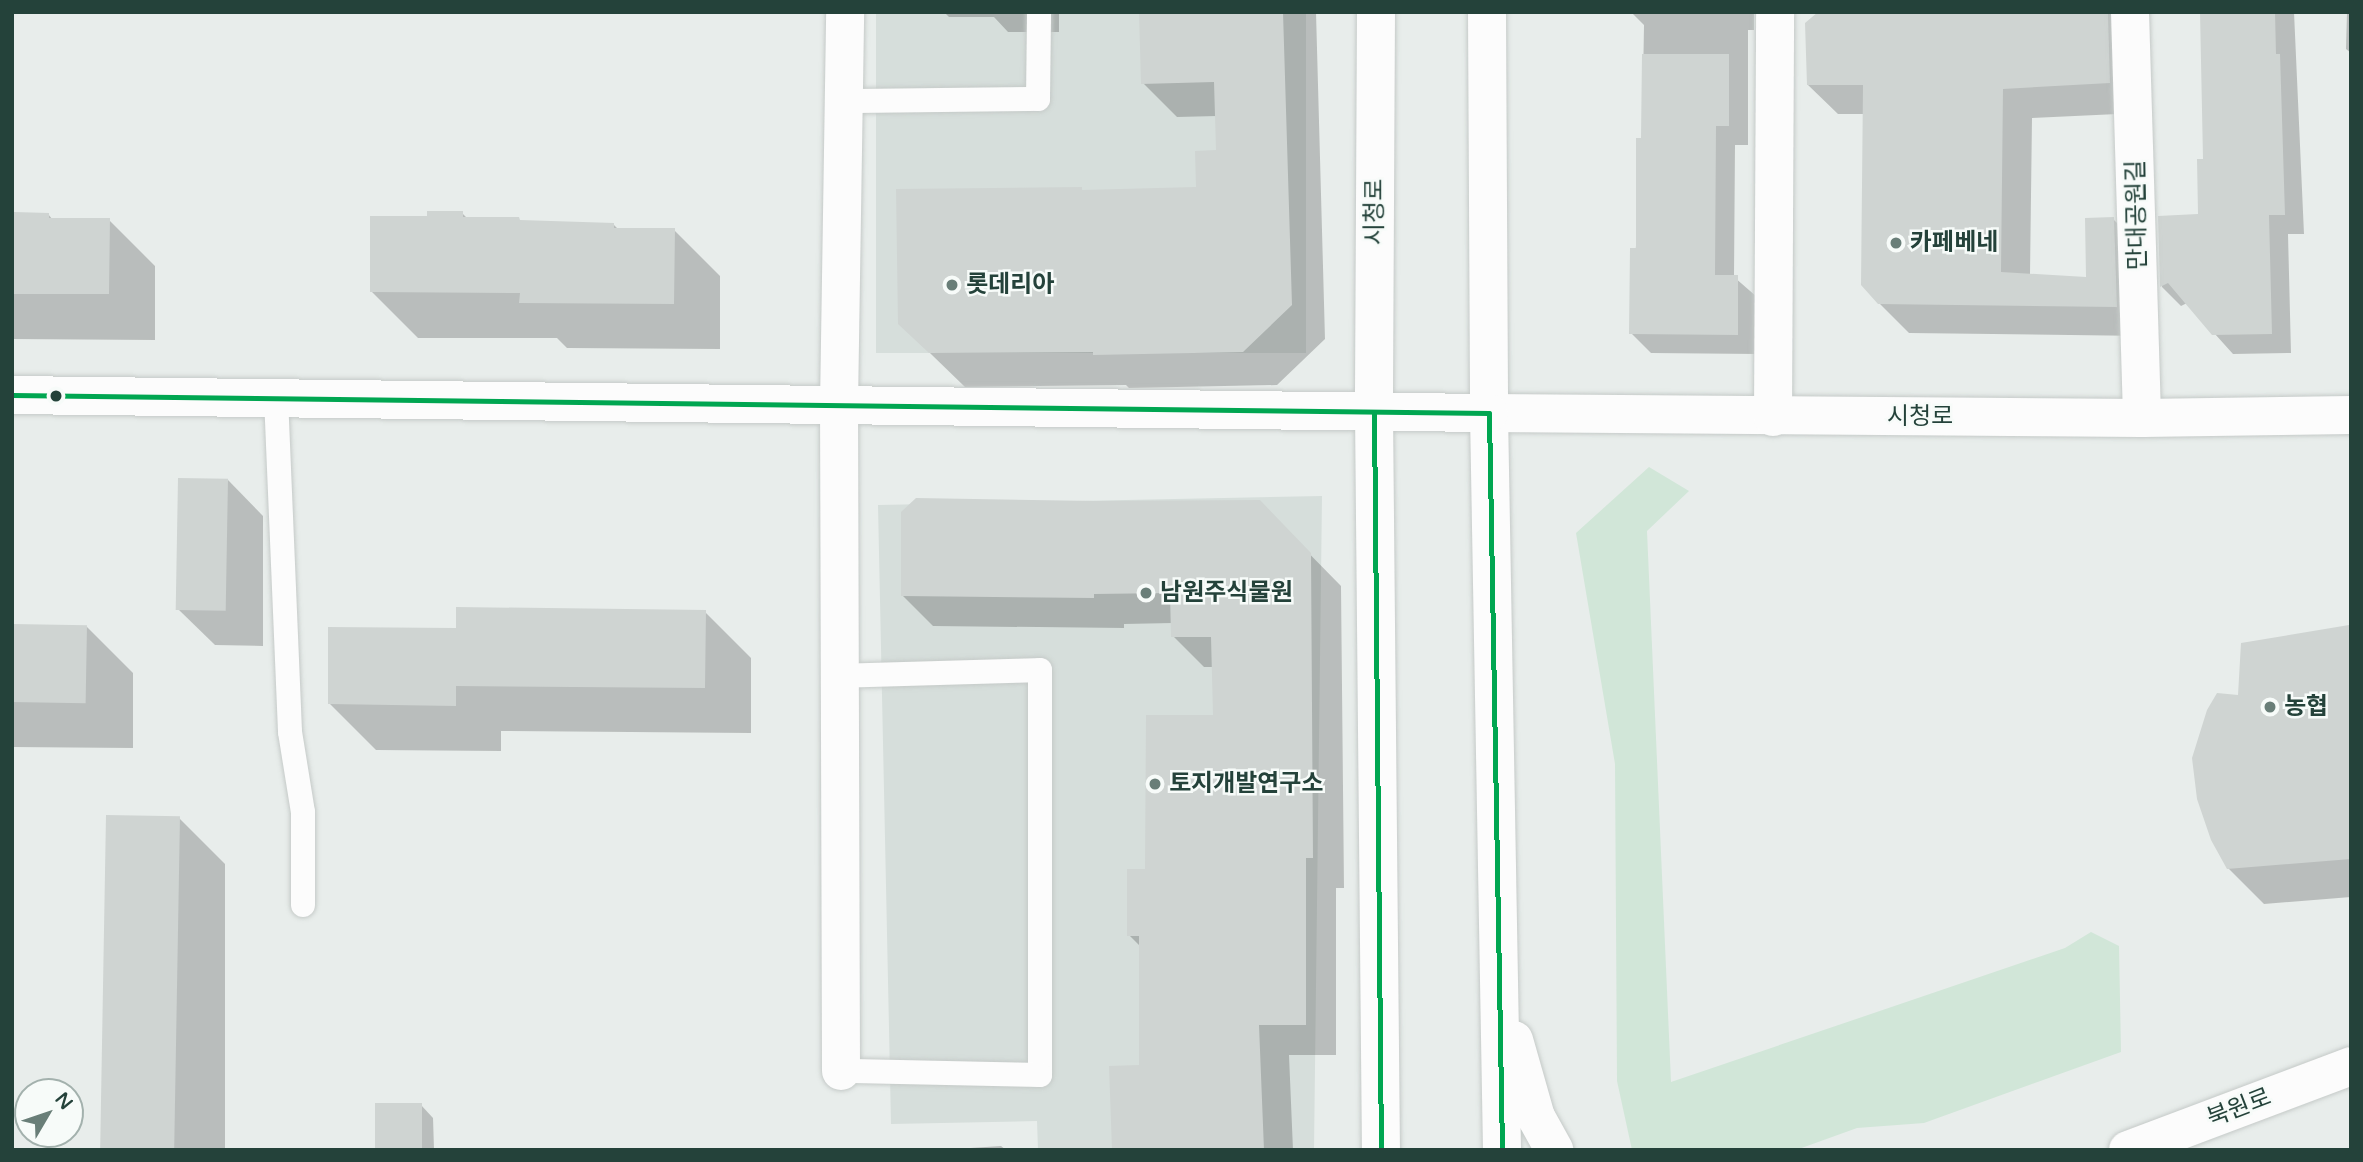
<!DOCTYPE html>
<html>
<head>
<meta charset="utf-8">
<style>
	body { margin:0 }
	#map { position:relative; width:2363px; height:1162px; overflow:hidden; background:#e8edeb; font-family:"Varela Round","Noto Sans KR",sans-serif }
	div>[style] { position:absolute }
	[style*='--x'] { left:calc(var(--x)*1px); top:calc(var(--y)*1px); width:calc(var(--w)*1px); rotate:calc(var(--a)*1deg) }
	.built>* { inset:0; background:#d6dedb; transform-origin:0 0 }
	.green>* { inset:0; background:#d1e6d8 }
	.shadow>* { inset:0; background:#0003 }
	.building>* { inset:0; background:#cfd4d2; transform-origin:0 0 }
	.roads { filter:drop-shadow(0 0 2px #c5cac8) drop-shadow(0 0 2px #c5cac8) }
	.service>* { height:24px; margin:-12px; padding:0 12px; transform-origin:12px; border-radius:12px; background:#fcfcfc }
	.minor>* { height:38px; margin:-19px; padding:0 19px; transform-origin:19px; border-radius:19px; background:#fcfcfc }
	.tertiary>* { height:38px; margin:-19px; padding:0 19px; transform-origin:19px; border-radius:19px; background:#fcfcfc }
	.bus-1>* { height:5px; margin:-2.5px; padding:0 2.5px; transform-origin:2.5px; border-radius:2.5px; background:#00a651 }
	.dots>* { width:19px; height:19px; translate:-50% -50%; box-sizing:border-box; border:4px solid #f7fbf9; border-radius:50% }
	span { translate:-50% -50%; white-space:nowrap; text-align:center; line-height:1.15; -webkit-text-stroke:5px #f7fbf9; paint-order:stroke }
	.street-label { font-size:24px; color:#24423a }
	.poi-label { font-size:24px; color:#24423a; font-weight:700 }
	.left { translate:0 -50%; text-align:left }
	.frame { position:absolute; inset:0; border:14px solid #24423a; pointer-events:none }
	.north { position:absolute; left:14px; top:1078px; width:70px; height:70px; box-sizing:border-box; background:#f7fbf9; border:2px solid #a3b1ad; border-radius:50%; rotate:51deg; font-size:19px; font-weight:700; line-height:28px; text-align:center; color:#24423a }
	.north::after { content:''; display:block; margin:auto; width:24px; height:32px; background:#697e78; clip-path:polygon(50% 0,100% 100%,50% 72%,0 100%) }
</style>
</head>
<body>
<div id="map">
	<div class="built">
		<div style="left:876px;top:12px;width:430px;height:341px"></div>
		<div style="clip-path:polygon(1322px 496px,1314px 1150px,1038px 1150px,1037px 1121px,891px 1124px,878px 505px)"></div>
	</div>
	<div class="green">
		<div style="clip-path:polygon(1649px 467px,1689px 491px,1647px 531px,1671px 1082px,2065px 948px,2091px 932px,2119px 946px,2121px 1052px,1924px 1123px,1857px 1128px,1796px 1150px,1632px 1150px,1617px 1081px,1615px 764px,1576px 533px)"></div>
	</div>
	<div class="shadow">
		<div style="clip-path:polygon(944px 12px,1059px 12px,1059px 32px,1008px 32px,994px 17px,949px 17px)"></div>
		<div style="clip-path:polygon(1141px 12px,1316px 12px,1325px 339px,1277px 385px,1129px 388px,1126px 385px,965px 387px,899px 323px,1081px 189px,1085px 192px,1198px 189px,1218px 152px,1217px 116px,1177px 117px,1143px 83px)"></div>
		<div style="clip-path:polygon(1631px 12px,1754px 12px,1754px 30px,1748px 30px,1748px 145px,1735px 145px,1734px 277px,1757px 297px,1757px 354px,1651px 353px,1631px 333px,1642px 140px,1644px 25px)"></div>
		<div style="clip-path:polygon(1821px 12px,2110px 12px,2138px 41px,2139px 113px,2032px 118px,2030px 275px,2088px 279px,2113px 219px,2143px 249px,2146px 336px,1909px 333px,1879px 303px,1865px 114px,1838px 114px,1808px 85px)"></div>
		<div style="clip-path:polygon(2202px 12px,2294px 12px,2304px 234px,2288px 234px,2291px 353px,2233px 354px,2187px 303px,2181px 306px,2162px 287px,2160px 218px,2200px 216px,2205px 161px)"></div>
		<div style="clip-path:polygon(2347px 12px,2351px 12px,2351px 53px,2346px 49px)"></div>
		<div style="clip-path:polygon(462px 213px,468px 219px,613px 224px,619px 230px,674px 230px,720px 276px,720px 349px,567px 348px,557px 338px,418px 338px,372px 292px,429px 218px)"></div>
		<div style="clip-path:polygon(48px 214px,53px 220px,109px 220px,155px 266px,155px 340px,12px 339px,12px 220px)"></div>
		<div style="clip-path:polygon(228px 480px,263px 516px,263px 646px,215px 645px,179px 610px)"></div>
		<div style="clip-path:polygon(1286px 530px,1341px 586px,1344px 888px,1336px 888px,1336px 1055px,1289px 1055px,1293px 1150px,1114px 1150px,1141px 1067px,1141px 947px,1129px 935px,1147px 871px,1215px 717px,1214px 667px,1204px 667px,1173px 636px,1173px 623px,1124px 624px,1124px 628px,933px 626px,902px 595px)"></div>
		<div style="clip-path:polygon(705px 612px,751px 658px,751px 733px,501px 731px,501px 751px,376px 750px,330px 704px,458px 630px)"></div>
		<div style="clip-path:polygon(12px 626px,87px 627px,133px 673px,133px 748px,12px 747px)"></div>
		<div style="clip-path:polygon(2348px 627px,2351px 630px,2351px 897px,2264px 904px,2228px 868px,2240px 696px)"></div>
		<div style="clip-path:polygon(179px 818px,225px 864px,225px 1150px,107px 1150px)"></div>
		<div style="clip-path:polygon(421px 1105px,433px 1118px,434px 1150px,377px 1150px)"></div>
		<div style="clip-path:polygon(1001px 1146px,1006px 1150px,940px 1150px)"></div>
	</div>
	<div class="building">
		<div style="clip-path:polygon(1139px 12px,1283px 12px,1292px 305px,1243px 352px,1093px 355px,1093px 352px,929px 353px,898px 324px,896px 189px,1082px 187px,1082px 190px,1196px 187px,1195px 151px,1216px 150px,1214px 82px,1141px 84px)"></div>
		<div style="clip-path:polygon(1818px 12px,2108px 12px,2110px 83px,2003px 89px,2001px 272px,2086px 277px,2085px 218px,2114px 217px,2117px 307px,1878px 304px,1861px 285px,1863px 85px,1807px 85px,1805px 23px)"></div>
		<div style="clip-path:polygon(2200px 12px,2275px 12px,2276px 54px,2280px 54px,2285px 215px,2269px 215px,2272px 334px,2212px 335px,2168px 283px,2160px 287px,2158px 216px,2198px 214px,2197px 159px,2203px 159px)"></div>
		<div style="clip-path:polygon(1642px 54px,1729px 54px,1729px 126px,1716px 126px,1715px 275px,1738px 275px,1738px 335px,1629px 334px,1630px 248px,1636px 248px,1636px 138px,1641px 138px)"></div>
		<div style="clip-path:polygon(427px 211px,463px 211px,463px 217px,519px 217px,520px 220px,614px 223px,614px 228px,675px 228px,674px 304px,519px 303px,520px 293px,370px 292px,370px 216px,427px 216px)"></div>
		<div style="clip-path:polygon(14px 212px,49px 213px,49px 218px,110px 218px,109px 294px,12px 294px)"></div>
		<div style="left:178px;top:478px;width:50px;height:132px;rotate:1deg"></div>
		<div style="clip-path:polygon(916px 498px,1095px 501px,1260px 500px,1311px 553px,1313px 858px,1306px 858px,1306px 1025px,1259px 1025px,1264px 1150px,1112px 1150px,1109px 1066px,1139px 1065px,1139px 936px,1127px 936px,1127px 869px,1145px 869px,1146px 715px,1213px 715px,1211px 637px,1171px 637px,1170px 593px,1094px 594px,1094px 598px,901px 596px,901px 512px)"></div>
		<div style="clip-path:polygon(456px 607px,706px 610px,705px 688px,456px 686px,456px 706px,328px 704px,328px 627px,456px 628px)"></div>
		<div style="left:12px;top:624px;width:75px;height:78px;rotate:1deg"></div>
		<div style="clip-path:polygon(2349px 625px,2351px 859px,2227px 869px,2211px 840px,2197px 799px,2192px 758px,2207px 710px,2217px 693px,2238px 695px,2241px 643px)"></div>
		<div style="left:106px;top:815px;width:74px;height:335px;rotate:1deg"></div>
		<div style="left:422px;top:1103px;width:47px;height:47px;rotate:90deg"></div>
	</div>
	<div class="roads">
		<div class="service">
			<div style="--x:845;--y:101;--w:193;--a:-0.6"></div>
			<div style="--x:1038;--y:99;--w:87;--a:-89.3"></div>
			<div style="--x:276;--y:397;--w:335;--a:87.6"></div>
			<div style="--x:290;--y:732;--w:81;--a:80.8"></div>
			<div style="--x:303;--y:812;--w:93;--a:90"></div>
			<div style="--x:838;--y:676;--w:202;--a:-1.7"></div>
			<div style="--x:1040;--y:670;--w:405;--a:90"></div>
			<div style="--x:1040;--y:1075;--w:199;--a:-178.8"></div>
		</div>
		<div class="minor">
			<div style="--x:2130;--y:12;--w:406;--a:88.3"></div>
			<div style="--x:1489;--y:413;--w:653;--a:0.44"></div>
			<div style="--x:2142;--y:418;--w:209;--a:-0.8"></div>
			<div style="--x:1773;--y:417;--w:405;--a:-89.7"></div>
			<div style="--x:841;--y:1071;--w:666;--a:-90.17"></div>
			<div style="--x:839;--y:405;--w:393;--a:-89.1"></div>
		</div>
		<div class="tertiary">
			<div style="--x:1376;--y:12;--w:400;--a:90.3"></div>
			<div style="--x:1374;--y:412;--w:738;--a:89.46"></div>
			<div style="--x:1487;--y:12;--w:401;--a:89.7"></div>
			<div style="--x:1489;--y:413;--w:737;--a:88.99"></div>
			<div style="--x:12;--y:395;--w:1477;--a:0.7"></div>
			<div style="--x:1514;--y:1040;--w:80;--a:74.1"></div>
			<div style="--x:1536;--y:1117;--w:38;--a:61"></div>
			<div style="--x:2128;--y:1150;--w:238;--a:-20.6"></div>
		</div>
	</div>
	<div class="bus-1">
		<div style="--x:12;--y:395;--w:1477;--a:0.7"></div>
		<div style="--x:1489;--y:413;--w:737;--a:88.99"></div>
		<div style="--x:1374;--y:412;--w:738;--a:89.46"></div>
	</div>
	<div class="dots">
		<div style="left:1896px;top:243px;background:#697e78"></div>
		<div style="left:952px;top:285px;background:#697e78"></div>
		<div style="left:56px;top:396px;background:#24423a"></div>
		<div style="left:1146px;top:593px;background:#697e78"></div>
		<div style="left:2270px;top:707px;background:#697e78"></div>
		<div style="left:1155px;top:784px;background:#697e78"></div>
	</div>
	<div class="street-label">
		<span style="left:1375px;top:212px;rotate:-90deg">시청로</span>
		<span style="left:2137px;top:215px;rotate:-91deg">만대공원길</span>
		<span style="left:1920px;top:417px">시청로</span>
		<span style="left:2239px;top:1108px;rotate:-21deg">북원로</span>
	</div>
	<div class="poi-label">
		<span class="left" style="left:1910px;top:243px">카페베네</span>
		<span class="left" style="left:966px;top:285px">롯데리아</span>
		<span class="left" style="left:1160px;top:593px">남원주식물원</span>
		<span class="left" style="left:2284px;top:707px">농협</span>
		<span class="left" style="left:1169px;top:784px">토지개발연구소</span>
	</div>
	<div class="frame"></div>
	<div class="north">N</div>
</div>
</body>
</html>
